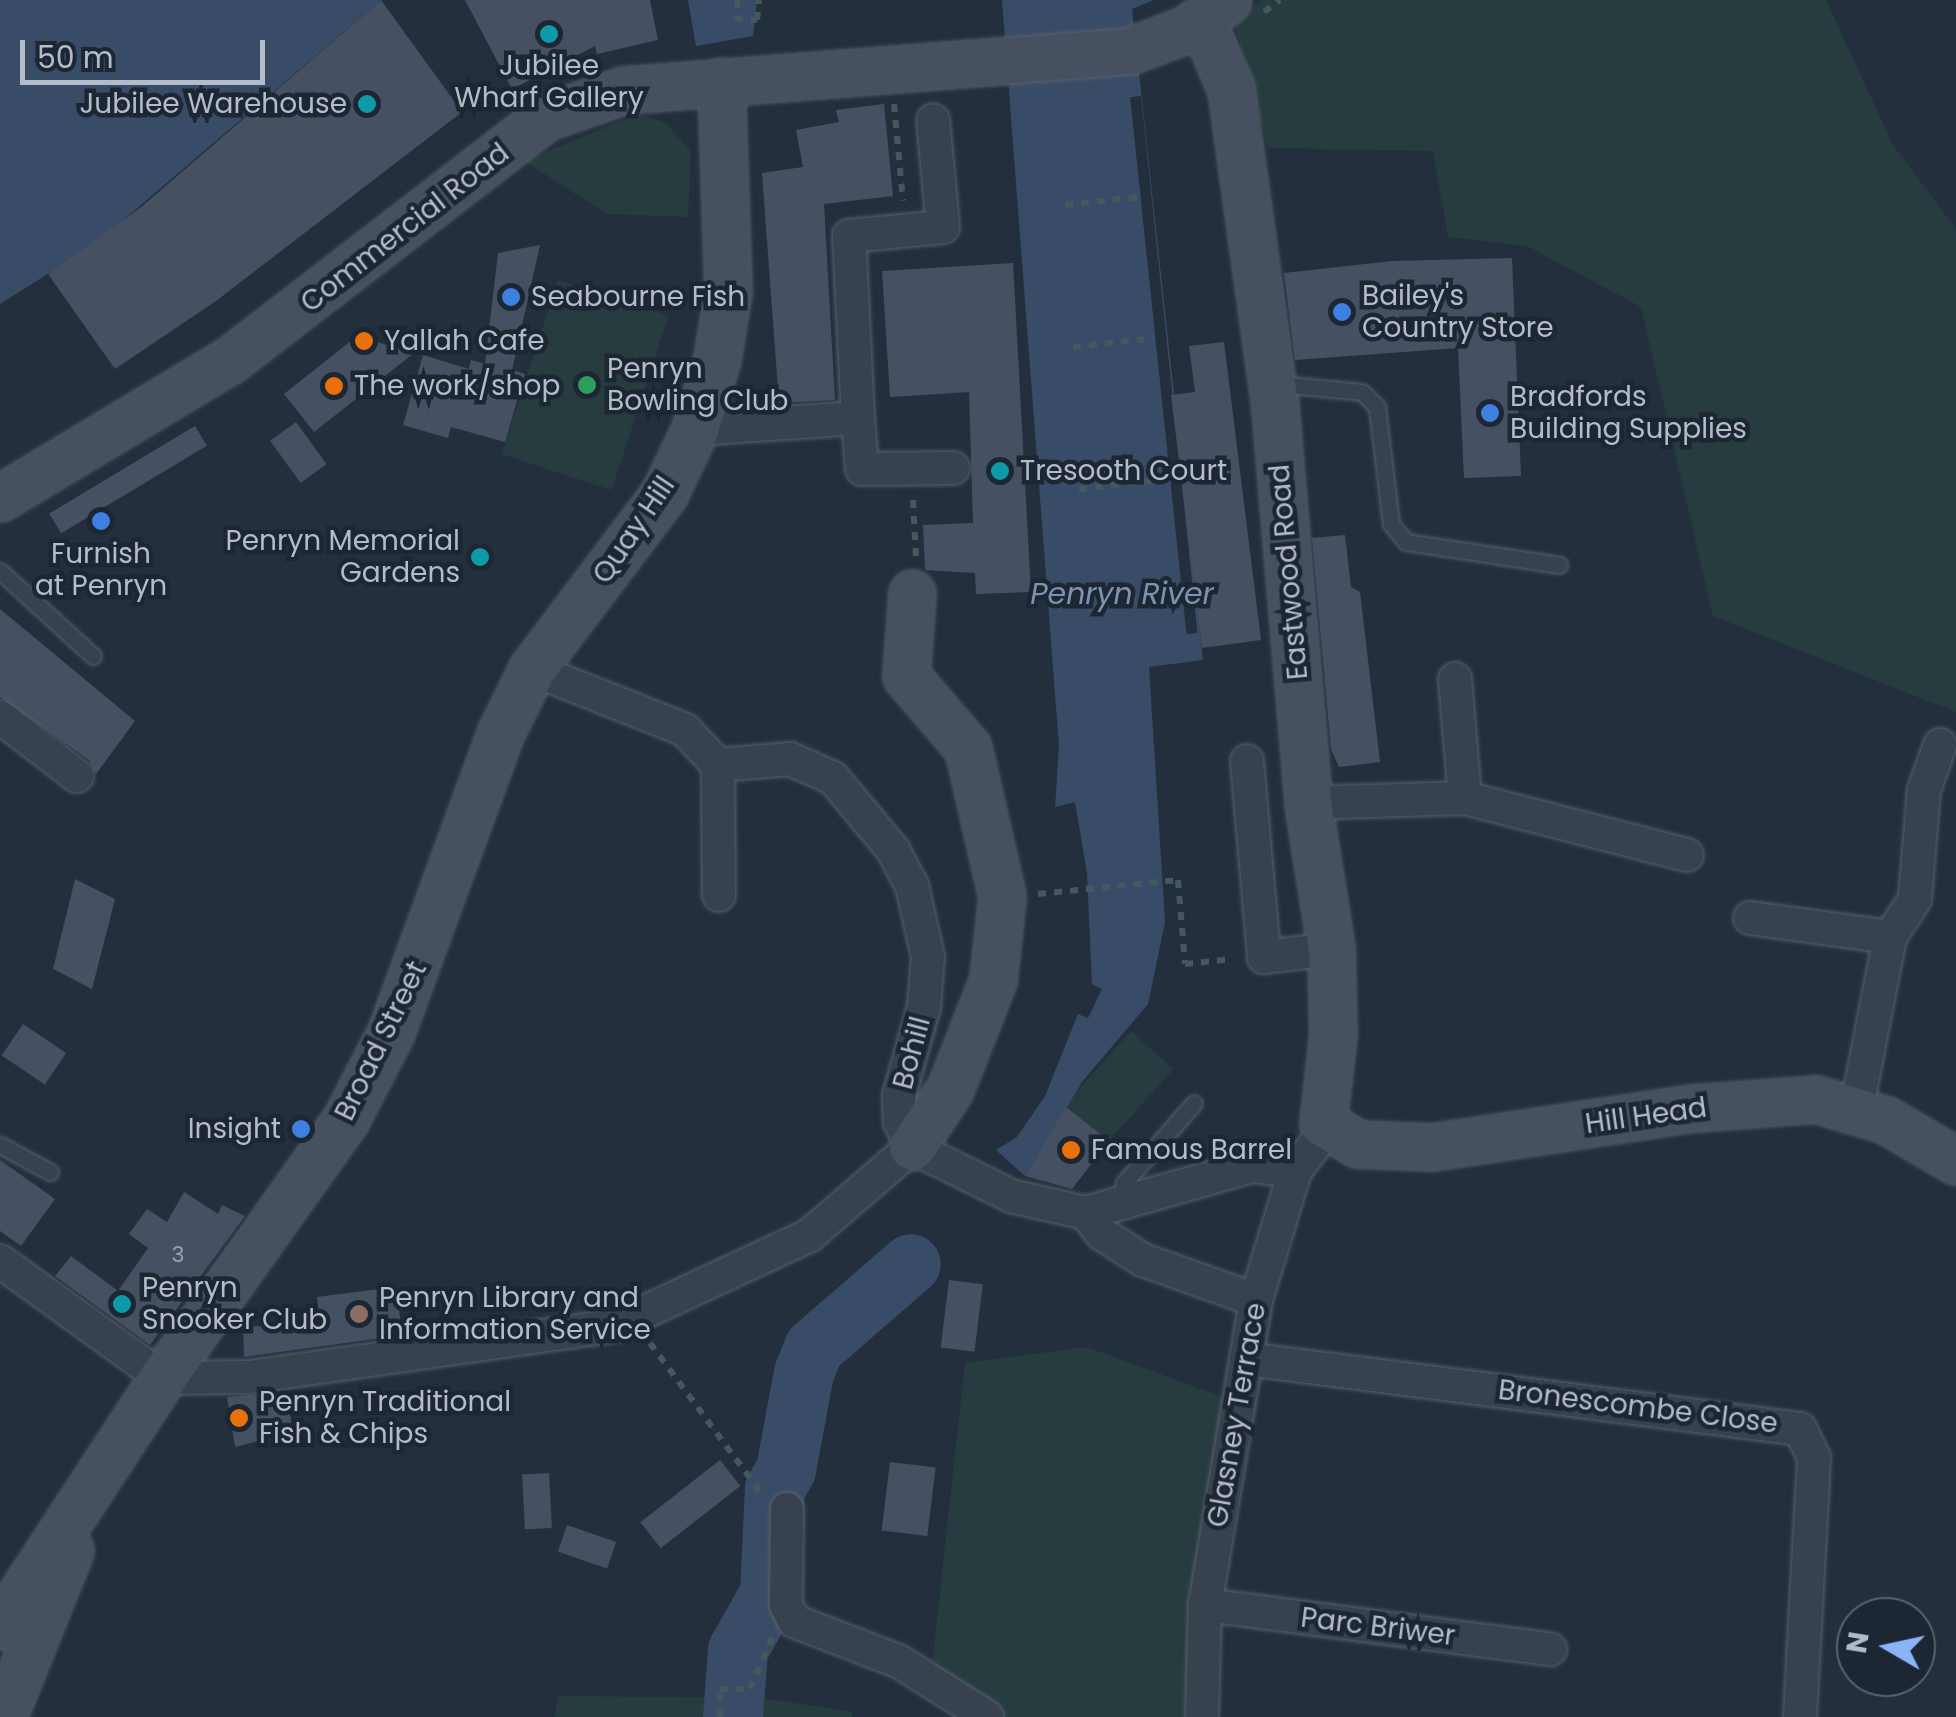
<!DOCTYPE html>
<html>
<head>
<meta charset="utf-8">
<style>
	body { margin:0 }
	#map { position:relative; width:1956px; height:1717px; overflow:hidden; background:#242f3e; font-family:Poppins,sans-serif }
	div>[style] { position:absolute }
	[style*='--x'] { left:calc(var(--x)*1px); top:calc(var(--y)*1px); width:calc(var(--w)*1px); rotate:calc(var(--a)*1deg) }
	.green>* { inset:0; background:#263c3f; transform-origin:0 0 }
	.water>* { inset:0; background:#394c67 }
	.pier>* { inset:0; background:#242f3e; transform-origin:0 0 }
	.river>* { height:60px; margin:-30px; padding:0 30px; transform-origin:30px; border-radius:30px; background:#394c67 }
	.building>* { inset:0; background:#455162; transform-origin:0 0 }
	.path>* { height:6px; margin-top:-3px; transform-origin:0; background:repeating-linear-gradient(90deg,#44595c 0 8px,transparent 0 16px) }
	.roads { filter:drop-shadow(0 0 2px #565f6c) drop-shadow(0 0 2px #565f6c) }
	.lane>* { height:15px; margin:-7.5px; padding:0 7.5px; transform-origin:7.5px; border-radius:7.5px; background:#38414e }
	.street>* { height:32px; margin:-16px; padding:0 16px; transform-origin:16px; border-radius:16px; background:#38414e }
	.secondary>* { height:45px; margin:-22.5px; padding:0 22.5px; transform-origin:22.5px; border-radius:22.5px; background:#465061 }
	.dots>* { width:28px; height:28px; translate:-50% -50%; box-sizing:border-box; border:5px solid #1d2633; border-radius:50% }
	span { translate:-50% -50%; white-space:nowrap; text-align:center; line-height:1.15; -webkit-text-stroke:9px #1d2633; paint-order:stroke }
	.number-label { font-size:22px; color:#98a1af }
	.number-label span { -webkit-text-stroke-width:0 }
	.poi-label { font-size:28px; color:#b4bcc9 }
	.right { translate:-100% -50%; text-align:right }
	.left { translate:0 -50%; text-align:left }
	.street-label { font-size:28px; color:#b4bcc9 }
	.water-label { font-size:30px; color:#7c92b1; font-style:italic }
	.north { position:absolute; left:1836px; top:1597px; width:100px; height:100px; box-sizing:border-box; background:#1d2633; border:2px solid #59626f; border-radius:50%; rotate:279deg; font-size:28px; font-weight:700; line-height:40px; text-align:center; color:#b4bcc9 }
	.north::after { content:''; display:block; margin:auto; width:35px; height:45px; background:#8ab4f8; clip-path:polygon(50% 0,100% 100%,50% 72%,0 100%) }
	.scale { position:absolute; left:20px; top:40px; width:245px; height:45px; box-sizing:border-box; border:5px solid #b4bcc9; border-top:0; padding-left:12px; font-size:30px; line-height:35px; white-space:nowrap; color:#b4bcc9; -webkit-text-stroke:8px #1d2633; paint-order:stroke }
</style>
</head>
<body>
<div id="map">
	<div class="green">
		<div style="clip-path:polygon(1262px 0,1826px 0,1893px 145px,1956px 229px,1956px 712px,1713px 616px,1641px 307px,1527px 246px,1448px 237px,1433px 151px,1268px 148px,1234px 21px)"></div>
		<div style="clip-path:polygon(638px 114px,666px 123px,691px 152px,688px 217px,607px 214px,524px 161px)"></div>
		<div style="left:558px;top:280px;width:116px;height:183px;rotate:18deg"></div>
		<div style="left:1131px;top:1031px;width:57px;height:100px;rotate:42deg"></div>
		<div style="clip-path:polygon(1087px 1347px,1239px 1403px,1202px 1717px,989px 1717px,930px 1683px,965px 1363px)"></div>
		<div style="clip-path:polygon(558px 1696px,762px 1698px,853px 1712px,852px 1717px,555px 1717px)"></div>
	</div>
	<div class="water">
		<div style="clip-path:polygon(0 0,381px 0,94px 245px,0 304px)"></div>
		<div style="clip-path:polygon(688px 0,757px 0,753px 36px,696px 46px)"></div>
		<div style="clip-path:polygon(1002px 0,1154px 0,1132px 9px,1203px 660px,1149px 667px,1165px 922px,1148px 1004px,1082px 1082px,1025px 1176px,996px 1150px,1017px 1137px,1045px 1096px,1078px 1014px,1088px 1018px,1102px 989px,1092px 984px,1087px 873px,1075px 802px,1055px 807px,1059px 746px)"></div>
	</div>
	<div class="pier">
		<div style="left:1141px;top:96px;width:540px;height:11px;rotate:84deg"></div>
	</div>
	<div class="river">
		<div style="--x:733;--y:1717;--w:67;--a:-85.7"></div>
		<div style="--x:738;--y:1650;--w:64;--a:-60.3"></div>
		<div style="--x:770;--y:1594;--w:105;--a:-87.3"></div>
		<div style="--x:775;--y:1489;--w:22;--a:-60"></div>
		<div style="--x:786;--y:1470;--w:99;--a:-79.5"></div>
		<div style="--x:804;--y:1373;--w:27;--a:-68"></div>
		<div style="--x:814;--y:1348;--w:128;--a:-40.9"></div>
	</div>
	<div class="building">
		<div style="clip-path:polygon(381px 0,462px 112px,216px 301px,115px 369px,48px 274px,140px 208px)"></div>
		<div style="clip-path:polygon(465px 0,650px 0,658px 40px,597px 54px,595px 46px,512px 89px)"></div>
		<div style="clip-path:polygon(884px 104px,893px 196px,824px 204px,835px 400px,779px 403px,762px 173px,803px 167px,796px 130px,839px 122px,836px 110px)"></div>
		<div style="clip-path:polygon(540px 245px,512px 370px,525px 374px,505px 442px,451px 427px,448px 438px,403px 425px,423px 355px,469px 369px,471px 360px,485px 364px,498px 253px)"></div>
		<div style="clip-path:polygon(1512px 258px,1521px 476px,1464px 478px,1458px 348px,1295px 360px,1284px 273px,1392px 261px)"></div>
		<div style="clip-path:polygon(1013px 263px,1031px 592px,976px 594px,975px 573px,925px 570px,923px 525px,973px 523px,969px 392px,890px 397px,882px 271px)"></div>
		<div style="clip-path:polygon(357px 336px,414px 353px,314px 432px,284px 394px)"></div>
		<div style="clip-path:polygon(1224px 342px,1261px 640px,1202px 648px,1171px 395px,1195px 392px,1189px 346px)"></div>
		<div style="left:296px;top:422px;width:52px;height:32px;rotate:54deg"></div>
		<div style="left:195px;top:426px;width:23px;height:170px;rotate:59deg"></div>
		<div style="clip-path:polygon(1345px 535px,1351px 587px,1360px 592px,1380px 762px,1339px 767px,1331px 749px,1312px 538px)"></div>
		<div style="clip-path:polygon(0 609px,135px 721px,96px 774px,89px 760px,0 697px)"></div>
		<div style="clip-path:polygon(75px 879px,115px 899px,92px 989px,53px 969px)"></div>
		<div style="left:23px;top:1024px;width:52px;height:38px;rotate:34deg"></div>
		<div style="clip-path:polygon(1066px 1107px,1109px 1141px,1072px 1189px,1025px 1176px)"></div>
		<div style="clip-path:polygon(0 1160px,55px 1199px,21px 1246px,0 1231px)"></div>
		<div style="clip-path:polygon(184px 1192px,218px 1214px,222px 1205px,245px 1216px,150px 1345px,55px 1276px,71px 1256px,118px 1291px,148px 1248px,129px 1234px,147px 1209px,167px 1222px)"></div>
		<div style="left:949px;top:1280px;width:34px;height:68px;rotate:7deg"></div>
		<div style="clip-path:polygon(395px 1287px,403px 1335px,244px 1357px,243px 1327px,320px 1323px,317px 1297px)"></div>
		<div style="clip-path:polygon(288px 1392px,292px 1432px,235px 1447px,227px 1397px)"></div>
		<div style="left:720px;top:1460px;width:33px;height:101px;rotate:52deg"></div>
		<div style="left:890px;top:1462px;width:46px;height:69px;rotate:7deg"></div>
		<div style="left:549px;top:1473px;width:55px;height:27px;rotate:87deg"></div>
		<div style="left:567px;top:1525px;width:52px;height:28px;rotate:19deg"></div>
	</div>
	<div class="path">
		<div style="--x:738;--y:0;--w:18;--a:99"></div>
		<div style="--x:735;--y:18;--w:22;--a:5"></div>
		<div style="--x:757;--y:20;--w:20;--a:-84"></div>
		<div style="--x:1264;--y:12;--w:20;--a:-37"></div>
		<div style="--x:894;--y:104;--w:97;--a:84.7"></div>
		<div style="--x:1065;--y:205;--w:75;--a:-6.1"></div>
		<div style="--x:1073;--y:347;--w:81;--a:-6.3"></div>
		<div style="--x:1079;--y:489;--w:90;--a:-6.4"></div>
		<div style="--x:913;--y:500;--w:57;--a:87"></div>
		<div style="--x:1080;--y:604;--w:100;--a:-5.7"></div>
		<div style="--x:1038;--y:894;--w:141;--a:-5.7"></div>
		<div style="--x:1178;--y:880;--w:84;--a:85.2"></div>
		<div style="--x:1185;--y:964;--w:48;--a:-5.9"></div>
		<div style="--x:650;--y:1343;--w:187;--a:53.5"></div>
		<div style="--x:720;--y:1717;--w:28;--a:-90"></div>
		<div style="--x:720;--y:1689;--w:30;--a:0"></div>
		<div style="--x:750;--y:1689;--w:56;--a:-66.7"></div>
	</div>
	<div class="roads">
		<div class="lane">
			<div style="--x:1278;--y:384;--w:84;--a:5.4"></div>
			<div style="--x:1362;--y:392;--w:21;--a:45"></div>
			<div style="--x:1377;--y:407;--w:118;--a:83.2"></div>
			<div style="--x:1391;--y:524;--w:23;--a:50"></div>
			<div style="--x:1406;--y:542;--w:155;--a:8.5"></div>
			<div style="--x:0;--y:571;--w:126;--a:42.4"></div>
			<div style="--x:0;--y:1145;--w:57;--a:28.4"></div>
			<div style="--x:1121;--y:1204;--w:21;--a:-82"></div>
			<div style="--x:1124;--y:1183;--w:106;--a:-48.8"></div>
		</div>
		<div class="street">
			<div style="--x:858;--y:418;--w:51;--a:85.5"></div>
			<div style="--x:862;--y:469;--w:91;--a:-0.6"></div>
			<div style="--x:695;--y:429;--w:163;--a:-3.9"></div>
			<div style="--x:858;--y:418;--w:182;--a:-92.8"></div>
			<div style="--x:849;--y:236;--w:94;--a:-5.5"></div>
			<div style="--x:943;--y:227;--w:107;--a:-95.3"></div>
			<div style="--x:532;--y:669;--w:165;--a:21.7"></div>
			<div style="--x:685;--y:730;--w:48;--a:46.7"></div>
			<div style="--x:1455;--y:679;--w:119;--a:85.2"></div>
			<div style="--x:0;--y:717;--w:97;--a:37.5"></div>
			<div style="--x:1247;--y:761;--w:197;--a:85"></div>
			<div style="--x:1264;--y:957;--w:67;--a:-6.8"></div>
			<div style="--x:718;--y:765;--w:72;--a:-4.8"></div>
			<div style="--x:790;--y:759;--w:47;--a:23.8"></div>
			<div style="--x:833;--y:778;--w:94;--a:50.2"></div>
			<div style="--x:893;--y:850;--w:41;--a:62.2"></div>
			<div style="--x:912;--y:886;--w:73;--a:77.3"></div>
			<div style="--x:928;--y:957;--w:50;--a:94.6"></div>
			<div style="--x:924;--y:1007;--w:92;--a:105.7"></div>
			<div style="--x:899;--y:1096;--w:26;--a:88"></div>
			<div style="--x:900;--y:1122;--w:28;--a:64"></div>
			<div style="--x:912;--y:1147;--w:110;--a:26.3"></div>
			<div style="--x:1011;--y:1196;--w:77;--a:12.8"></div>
			<div style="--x:1086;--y:1213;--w:173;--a:-15.8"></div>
			<div style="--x:1252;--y:1166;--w:43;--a:6.6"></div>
			<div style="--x:718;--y:765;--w:130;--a:89.6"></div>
			<div style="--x:1308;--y:803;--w:157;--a:-1.8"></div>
			<div style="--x:1465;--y:798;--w:229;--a:14.4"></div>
			<div style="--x:1750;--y:918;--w:141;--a:7.7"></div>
			<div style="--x:1890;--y:937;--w:173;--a:101"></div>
			<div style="--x:1890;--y:937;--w:45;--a:-56.7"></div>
			<div style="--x:1915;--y:899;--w:109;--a:-85.3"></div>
			<div style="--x:1924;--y:790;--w:48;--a:-70.4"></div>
			<div style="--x:1086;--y:1213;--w:26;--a:53"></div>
			<div style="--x:1102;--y:1234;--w:49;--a:32.4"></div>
			<div style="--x:1143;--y:1260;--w:120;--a:19.5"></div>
			<div style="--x:0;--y:1261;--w:200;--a:35.8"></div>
			<div style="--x:162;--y:1378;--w:87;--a:-0.7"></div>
			<div style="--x:249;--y:1377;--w:372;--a:-8"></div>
			<div style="--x:617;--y:1325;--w:213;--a:-25"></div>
			<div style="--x:810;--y:1235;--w:135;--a:-40.8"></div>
			<div style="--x:1246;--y:1359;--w:558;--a:7.2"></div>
			<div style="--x:1800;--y:1429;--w:32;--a:64"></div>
			<div style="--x:1814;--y:1458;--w:259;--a:93.1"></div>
			<div style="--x:787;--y:1509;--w:96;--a:90.6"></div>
			<div style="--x:786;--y:1605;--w:18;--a:63"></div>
			<div style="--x:794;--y:1621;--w:114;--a:21.1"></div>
			<div style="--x:900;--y:1662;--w:103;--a:32.3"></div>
			<div style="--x:1205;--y:1605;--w:348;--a:7.3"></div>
			<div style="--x:1202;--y:1717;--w:112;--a:-88.5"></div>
			<div style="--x:1205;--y:1605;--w:309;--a:-80.5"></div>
			<div style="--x:1256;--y:1300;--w:135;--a:-73.2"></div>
			<div style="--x:1295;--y:1171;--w:53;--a:-52.7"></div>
		</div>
		<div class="secondary">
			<div style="--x:1201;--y:19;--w:76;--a:66.8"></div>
			<div style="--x:1231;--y:89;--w:321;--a:82.1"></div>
			<div style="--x:1275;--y:407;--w:397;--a:85.2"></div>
			<div style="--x:1308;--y:803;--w:148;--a:81"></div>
			<div style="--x:1331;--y:949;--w:85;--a:88.7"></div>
			<div style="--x:1333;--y:1034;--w:90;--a:96.4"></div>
			<div style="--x:1323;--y:1123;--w:41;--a:31"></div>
			<div style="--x:1358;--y:1144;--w:74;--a:2.3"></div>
			<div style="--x:1432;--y:1147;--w:265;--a:-8.5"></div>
			<div style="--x:1694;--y:1108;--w:122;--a:-4.2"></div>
			<div style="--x:1816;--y:1099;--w:73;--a:16.7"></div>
			<div style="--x:1886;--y:1120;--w:81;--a:30.4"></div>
			<div style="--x:0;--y:498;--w:268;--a:-31"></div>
			<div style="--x:230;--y:360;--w:399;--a:-37.6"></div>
			<div style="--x:546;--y:117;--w:83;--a:-19.1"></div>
			<div style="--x:624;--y:90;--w:507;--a:-4.42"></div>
			<div style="--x:1129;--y:51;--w:60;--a:-20.6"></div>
			<div style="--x:1185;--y:30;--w:52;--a:-34.9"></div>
			<div style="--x:912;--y:593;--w:83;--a:94.1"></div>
			<div style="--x:906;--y:676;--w:95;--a:49.3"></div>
			<div style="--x:968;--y:748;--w:153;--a:77.1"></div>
			<div style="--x:1002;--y:897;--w:83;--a:96.2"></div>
			<div style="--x:993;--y:980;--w:117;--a:111.5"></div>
			<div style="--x:950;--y:1089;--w:69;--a:123.2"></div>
			<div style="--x:0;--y:1626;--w:296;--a:-56.8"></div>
			<div style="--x:162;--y:1378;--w:318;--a:-54.6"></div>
			<div style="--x:346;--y:1119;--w:98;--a:-62.7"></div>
			<div style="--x:391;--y:1032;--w:320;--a:-69.9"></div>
			<div style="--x:501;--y:732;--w:70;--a:-63.8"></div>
			<div style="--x:532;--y:669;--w:219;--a:-53"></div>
			<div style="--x:664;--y:494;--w:72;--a:-64.5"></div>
			<div style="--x:695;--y:429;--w:73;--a:-72.6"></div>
			<div style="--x:717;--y:359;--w:69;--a:-80.8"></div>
			<div style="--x:728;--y:291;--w:210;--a:-91.9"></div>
			<div style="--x:3;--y:1717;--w:180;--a:-68.1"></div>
		</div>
	</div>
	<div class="dots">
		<div style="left:549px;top:34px;background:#0f9aa8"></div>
		<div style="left:367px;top:104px;background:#0f9aa8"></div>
		<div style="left:511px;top:297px;background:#3f7fe0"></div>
		<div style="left:1342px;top:312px;background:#3f7fe0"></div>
		<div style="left:364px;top:341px;background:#e8710a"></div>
		<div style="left:587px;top:385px;background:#2e9e5b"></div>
		<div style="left:334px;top:386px;background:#e8710a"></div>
		<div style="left:1490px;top:413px;background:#3f7fe0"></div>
		<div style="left:1000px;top:471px;background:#0f9aa8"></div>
		<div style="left:101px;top:521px;background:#3f7fe0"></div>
		<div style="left:480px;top:557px;background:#0f9aa8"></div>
		<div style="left:301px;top:1129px;background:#3f7fe0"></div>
		<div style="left:1071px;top:1150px;background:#e8710a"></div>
		<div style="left:122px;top:1304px;background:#0f9aa8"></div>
		<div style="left:359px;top:1314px;background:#8d6e63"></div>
		<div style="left:239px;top:1418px;background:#e8710a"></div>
	</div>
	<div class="number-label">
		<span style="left:178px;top:1255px">3</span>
	</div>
	<div class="poi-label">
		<span style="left:549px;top:82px">Jubilee<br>Wharf Gallery</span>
		<span class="right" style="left:347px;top:104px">Jubilee Warehouse</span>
		<span class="left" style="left:1362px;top:312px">Bailey's<br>Country Store</span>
		<span class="left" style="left:531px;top:297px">Seabourne Fish</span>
		<span class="left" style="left:384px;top:341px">Yallah Cafe</span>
		<span class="left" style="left:607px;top:385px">Penryn<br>Bowling Club</span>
		<span class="left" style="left:354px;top:386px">The work/shop</span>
		<span class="left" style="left:1510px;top:413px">Bradfords<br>Building Supplies</span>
		<span class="left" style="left:1020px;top:471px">Tresooth Court</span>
		<span class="right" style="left:460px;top:557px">Penryn Memorial<br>Gardens</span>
		<span style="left:101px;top:570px">Furnish<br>at Penryn</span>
		<span class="right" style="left:281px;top:1129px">Insight</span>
		<span class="left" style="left:1091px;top:1150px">Famous Barrel</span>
		<span class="left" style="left:142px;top:1304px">Penryn<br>Snooker Club</span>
		<span class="left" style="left:379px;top:1314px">Penryn Library and<br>Information Service</span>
		<span class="left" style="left:259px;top:1418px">Penryn Traditional<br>Fish &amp; Chips</span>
	</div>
	<div class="street-label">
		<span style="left:405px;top:228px;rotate:-38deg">Commercial Road</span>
		<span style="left:634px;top:530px;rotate:-56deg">Quay Hill</span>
		<span style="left:1289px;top:572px;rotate:-95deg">Eastwood Road</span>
		<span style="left:381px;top:1041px;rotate:-64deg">Broad Street</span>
		<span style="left:912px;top:1053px;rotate:-75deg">Bohill</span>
		<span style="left:1646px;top:1116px;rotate:-8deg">Hill Head</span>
		<span style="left:1638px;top:1407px;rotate:7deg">Bronescombe Close</span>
		<span style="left:1237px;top:1415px;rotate:-80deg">Glasney Terrace</span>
		<span style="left:1378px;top:1627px;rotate:7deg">Parc Briwer</span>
	</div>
	<div class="water-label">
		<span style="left:1122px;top:594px">Penryn River</span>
	</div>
	<div class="north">N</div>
	<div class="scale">50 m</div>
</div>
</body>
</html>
